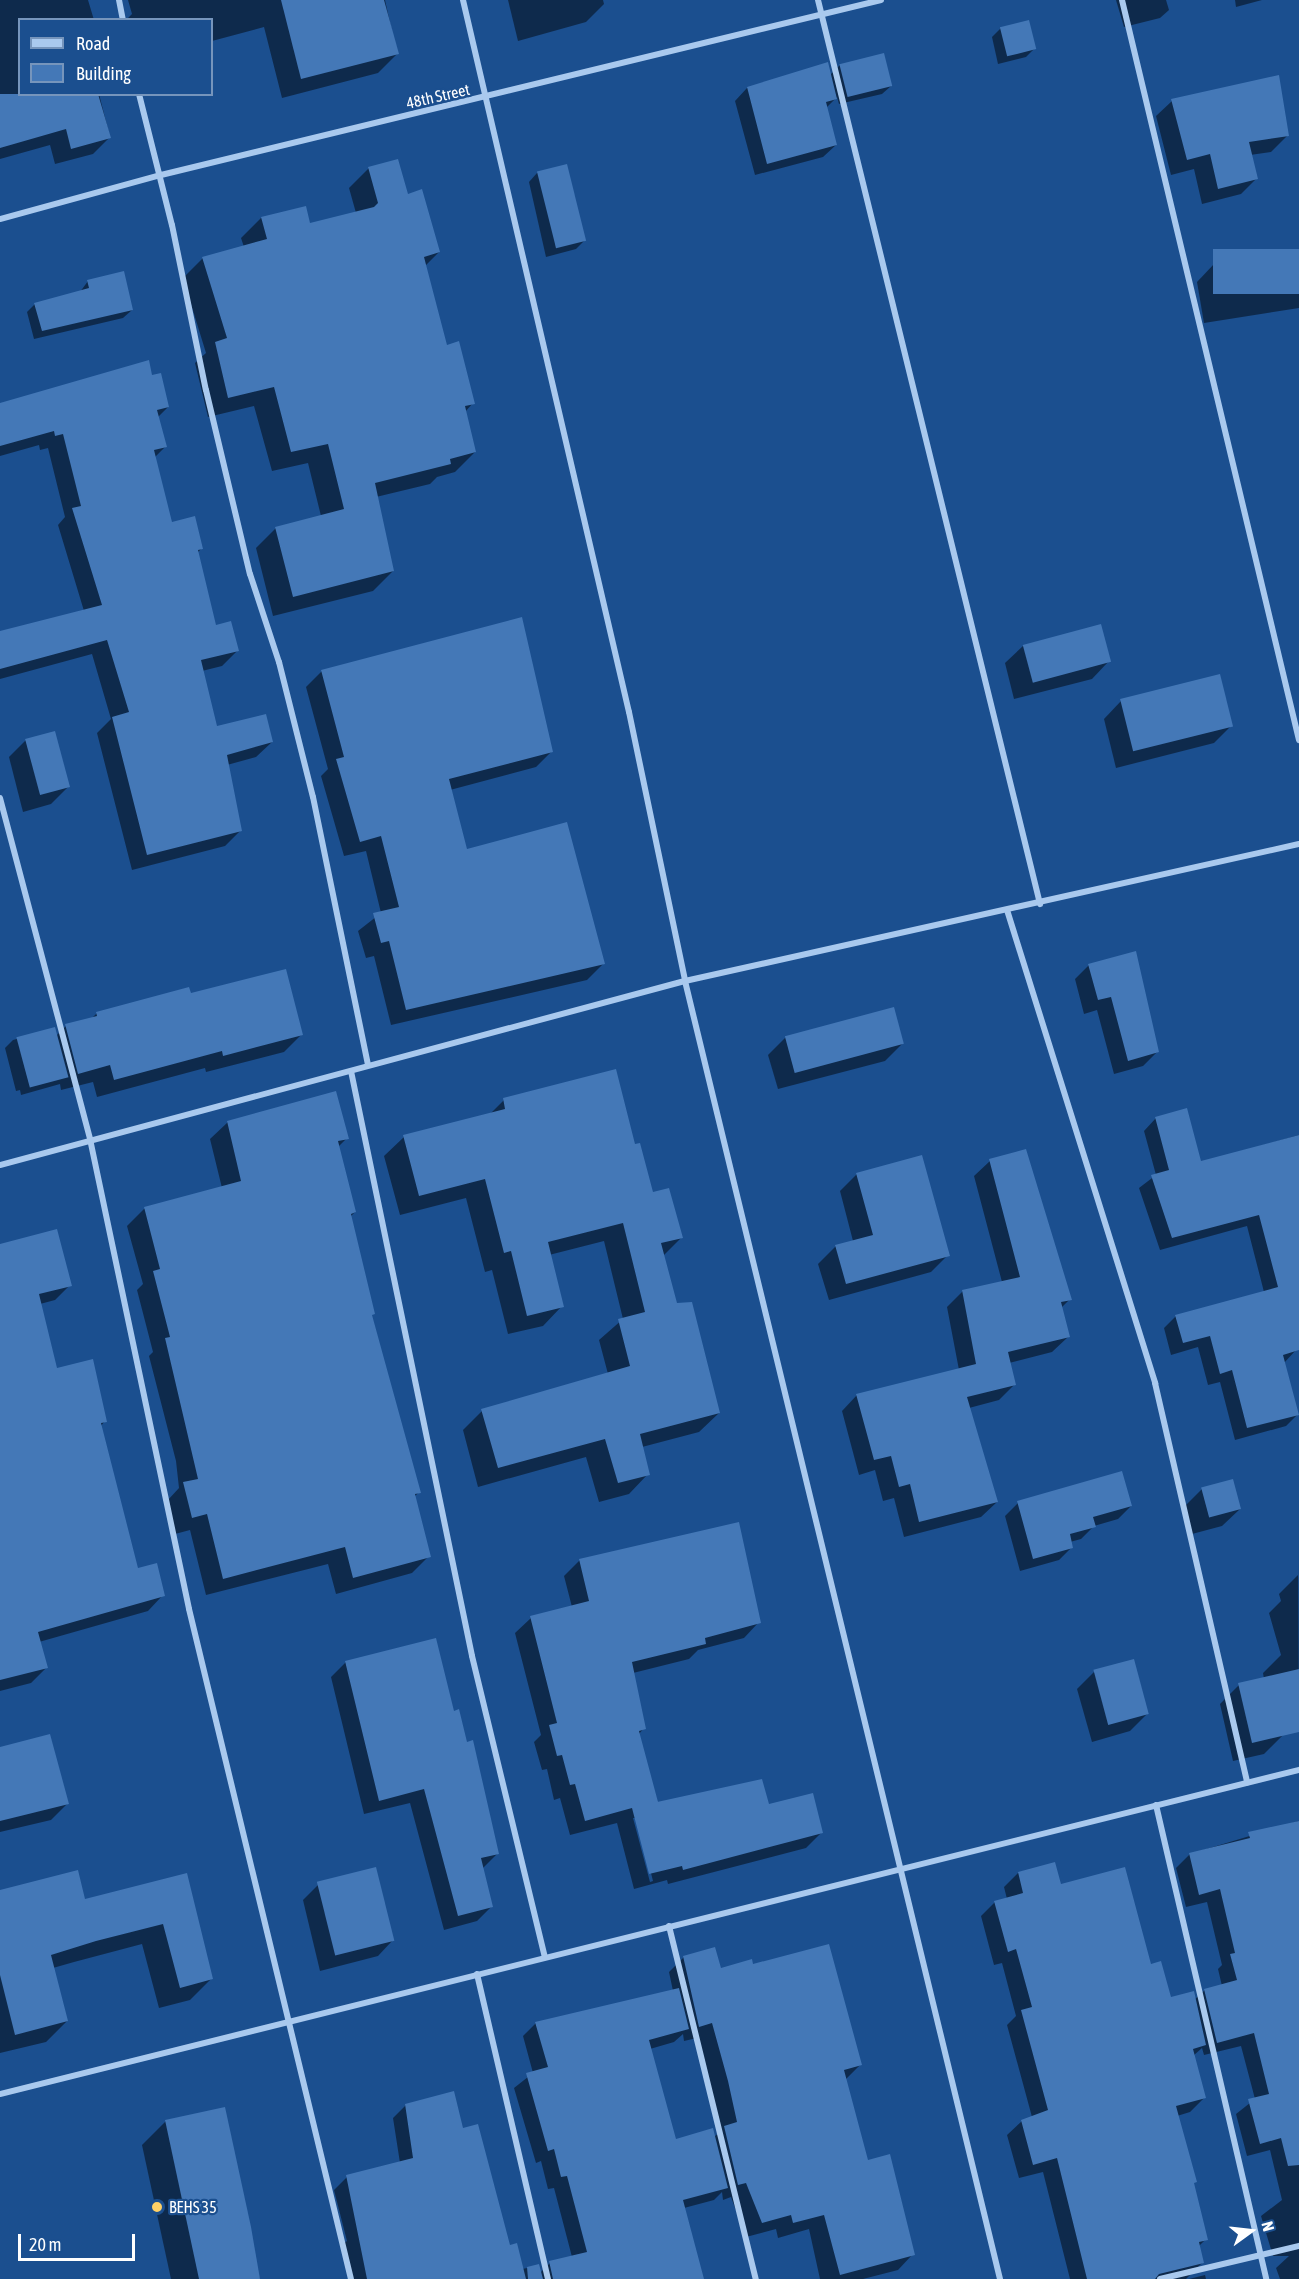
<!DOCTYPE html>
<html>
<head>
<meta charset="utf-8">
<style>
	body { margin:0 }
	#map { position:relative; width:1299px; height:2279px; overflow:hidden; background:#1b4f8f; font-family:"Asap Condensed",sans-serif }
	div>[style] { position:absolute }
	[style*='--x'] { left:calc(var(--x)*1px); top:calc(var(--y)*1px); width:calc(var(--w)*1px); rotate:calc(var(--a)*1deg) }
	.shadow>* { inset:0; background:#0007 }
	.building>* { inset:0; background:#4478b7; transform-origin:0 0 }
	.street>* { height:6px; margin:-3px; padding:0 3px; transform-origin:3px; border-radius:3px; background:#a9c9ee }
	.dots>* { width:16px; height:16px; translate:-50% -50%; box-sizing:border-box; border:3px solid #1b4f8f; border-radius:50% }
	span { translate:-50% -50%; white-space:nowrap; text-align:center; line-height:1.15; -webkit-text-stroke:4.5px #1b4f8f; paint-order:stroke }
	.street-label { font-size:16px; color:#fff }
	.poi-label { font-size:16px; color:#fff }
	.left { translate:0 -50%; text-align:left }
	.legend { position:absolute; left:18px; top:18px; width:195px; height:78px; box-sizing:border-box; background:#1b4f8f; border:2px solid #7695bc; margin:0; padding:8px 10px; list-style:none; font-size:18px; color:#fff }
	.legend li { display:flex; align-items:center; gap:12px; height:30px }
	.legend b { width:30px; border:2px solid #7695bc }
	.north { position:absolute; left:1221px; top:2201px; width:60px; height:60px; -webkit-text-stroke:4px #1b4f8f; paint-order:stroke; rotate:75deg; font-size:16px; font-weight:700; line-height:24px; text-align:center; color:#fff }
	.north::after { content:''; display:block; margin:auto; width:21px; height:27px; background:#fff; clip-path:polygon(50% 0,100% 100%,50% 72%,0 100%) }
	.scale { position:absolute; left:18px; top:2234px; width:117px; height:27px; box-sizing:border-box; border:3px solid #fff; border-top:0; padding-left:8px; font-size:18px; line-height:21px; white-space:nowrap; color:#fff; -webkit-text-stroke:4px #1b4f8f; paint-order:stroke }
</style>
</head>
<body>
<div id="map">
	<div class="shadow">
		<div style="clip-path:polygon(0 0,88px 0,94px 20px,20px 20px,20px 94px,99px 94px,110px 137px,93px 154px,55px 164px,50px 145px,0 159px)"></div>
		<div style="clip-path:polygon(128px 0,385px 0,397px 54px,378px 73px,282px 98px,264px 27px,212px 41px,212px 20px,126px 20px,132px 14px)"></div>
		<div style="clip-path:polygon(508px 0,603px 0,604px 4px,586px 22px,518px 41px)"></div>
		<div style="clip-path:polygon(1116px 0,1166px 0,1169px 10px,1160px 18px,1124px 27px)"></div>
		<div style="clip-path:polygon(1235px 0,1262px 0,1236px 7px)"></div>
		<div style="clip-path:polygon(1001px 28px,1034px 49px,1026px 57px,998px 64px,992px 37px)"></div>
		<div style="clip-path:polygon(840px 65px,891px 86px,882px 94px,839px 104px,837px 97px,826px 108px,836px 145px,823px 157px,755px 175px,735px 101px,747px 88px,830px 75px)"></div>
		<div style="clip-path:polygon(1172px 101px,1287px 136px,1271px 152px,1250px 155px,1257px 178px,1241px 194px,1202px 204px,1194px 169px,1171px 175px,1156px 116px)"></div>
		<div style="clip-path:polygon(566px 166px,584px 241px,576px 249px,546px 257px,529px 182px,537px 173px)"></div>
		<div style="clip-path:polygon(369px 168px,407px 195px,439px 252px,425px 266px,446px 346px,473px 403px,465px 412px,475px 452px,455px 472px,437px 477px,430px 484px,376px 497px,393px 571px,373px 591px,273px 616px,256px 548px,276px 528px,321px 516px,308px 463px,272px 471px,254px 406px,208px 417px,195px 363px,206px 353px,183px 278px,203px 258px,244px 247px,241px 238px,261px 218px,305px 207px,309px 225px,356px 213px,349px 188px)"></div>
		<div style="clip-path:polygon(1299px 250px,1299px 308px,1204px 323px,1197px 282px,1214px 264px)"></div>
		<div style="clip-path:polygon(88px 281px,132px 310px,123px 318px,34px 339px,27px 312px,35px 304px,80px 292px)"></div>
		<div style="clip-path:polygon(151px 377px,168px 407px,158px 417px,166px 446px,155px 457px,171px 523px,202px 548px,197px 553px,215px 627px,237px 651px,222px 666px,202px 671px,216px 728px,272px 742px,256px 757px,227px 765px,240px 831px,225px 846px,132px 870px,97px 733px,111px 719px,92px 654px,0 679px,0 633px,84px 611px,58px 525px,65px 517px,48px 448px,40px 450px,39px 445px,0 456px,0 405px)"></div>
		<div style="clip-path:polygon(1023px 646px,1109px 661px,1092px 679px,1014px 699px,1005px 663px)"></div>
		<div style="clip-path:polygon(322px 671px,552px 751px,536px 767px,450px 790px,466px 850px,603px 964px,587px 980px,391px 1025px,374px 956px,366px 958px,358px 931px,381px 913px,366px 851px,344px 856px,321px 776px,328px 769px,306px 687px)"></div>
		<div style="clip-path:polygon(1121px 701px,1232px 725px,1214px 743px,1116px 768px,1104px 719px)"></div>
		<div style="clip-path:polygon(26px 740px,68px 787px,51px 804px,23px 812px,9px 757px)"></div>
		<div style="clip-path:polygon(1089px 965px,1158px 1051px,1143px 1066px,1114px 1074px,1097px 1010px,1084px 1014px,1075px 979px)"></div>
		<div style="clip-path:polygon(190px 995px,301px 1035px,284px 1052px,206px 1072px,205px 1068px,97px 1097px,93px 1082px,61px 1090px,60px 1084px,21px 1095px,20px 1090px,16px 1091px,5px 1048px,13px 1040px,54px 1029px,56px 1036px,66px 1026px,91px 1019px,97px 1013px)"></div>
		<div style="clip-path:polygon(786px 1037px,902px 1044px,885px 1061px,778px 1089px,768px 1055px)"></div>
		<div style="clip-path:polygon(504px 1100px,634px 1146px,652px 1194px,681px 1238px,663px 1256px,676px 1305px,719px 1413px,699px 1432px,642px 1447px,648px 1474px,629px 1494px,599px 1502px,586px 1457px,478px 1487px,463px 1430px,482px 1411px,608px 1374px,599px 1340px,623px 1319px,604px 1241px,549px 1255px,562px 1306px,543px 1326px,508px 1334px,492px 1270px,485px 1272px,466px 1198px,400px 1215px,384px 1156px,404px 1137px,489px 1115px)"></div>
		<div style="clip-path:polygon(1156px 1118px,1200px 1163px,1299px 1135px,1296px 1350px,1284px 1363px,1298px 1414px,1286px 1426px,1235px 1440px,1220px 1382px,1208px 1385px,1198px 1347px,1171px 1355px,1164px 1328px,1176px 1316px,1264px 1292px,1247px 1226px,1160px 1250px,1139px 1188px,1156px 1175px,1144px 1131px)"></div>
		<div style="clip-path:polygon(228px 1122px,347px 1138px,338px 1147px,355px 1212px,350px 1217px,370px 1316px,419px 1492px,414px 1497px,429px 1556px,412px 1573px,336px 1594px,328px 1564px,206px 1595px,190px 1530px,175px 1534px,167px 1501px,179px 1488px,176px 1461px,149px 1356px,153px 1352px,137px 1290px,143px 1284px,127px 1226px,144px 1209px,222px 1188px,210px 1139px)"></div>
		<div style="clip-path:polygon(990px 1161px,1070px 1299px,1061px 1308px,1068px 1337px,1052px 1352px,1009px 1363px,1015px 1384px,999px 1400px,969px 1408px,997px 1502px,981px 1517px,904px 1537px,894px 1498px,883px 1501px,875px 1470px,859px 1475px,842px 1411px,857px 1395px,959px 1370px,947px 1307px,963px 1291px,1002px 1282px,974px 1176px)"></div>
		<div style="clip-path:polygon(857px 1174px,948px 1255px,931px 1272px,829px 1300px,818px 1264px,836px 1246px,853px 1241px,840px 1191px)"></div>
		<div style="clip-path:polygon(0 1245px,70px 1285px,55px 1300px,40px 1304px,56px 1370px,105px 1421px,100px 1427px,137px 1570px,163px 1595px,148px 1611px,39px 1642px,46px 1668px,31px 1683px,0 1691px)"></div>
		<div style="clip-path:polygon(1202px 1489px,1240px 1509px,1222px 1526px,1192px 1534px,1184px 1507px)"></div>
		<div style="clip-path:polygon(1018px 1503px,1131px 1506px,1118px 1519px,1094px 1526px,1081px 1539px,1070px 1542px,1072px 1547px,1059px 1560px,1020px 1571px,1005px 1516px)"></div>
		<div style="clip-path:polygon(evenodd,580px 1560px,759px 1622px,744px 1638px,698px 1650px,689px 1659px,633px 1673px,644px 1728px,639px 1734px,653px 1805px,768px 1806px,822px 1832px,806px 1848px,668px 1884px,667px 1880px,634px 1889px,617px 1823px,570px 1835px,560px 1798px,554px 1800px,547px 1769px,542px 1770px,534px 1742px,541px 1735px,515px 1633px,531px 1618px,572px 1607px,564px 1576px,580px 1560px,633px 1818px,637px 1818px,653px 1881px,650px 1882px,633px 1818px)"></div>
		<div style="clip-path:polygon(1298px 1575px,1299px 1727px,1283px 1735px,1264px 1754px,1233px 1761px,1220px 1704px,1239px 1685px,1264px 1679px,1263px 1673px,1281px 1655px,1269px 1613px,1281px 1601px,1279px 1594px)"></div>
		<div style="clip-path:polygon(346px 1662px,453px 1712px,498px 1853px,482px 1869px,492px 1906px,477px 1921px,444px 1930px,410px 1803px,364px 1814px,331px 1677px)"></div>
		<div style="clip-path:polygon(1094px 1672px,1147px 1714px,1130px 1731px,1092px 1742px,1077px 1689px)"></div>
		<div style="clip-path:polygon(0 1748px,67px 1804px,51px 1820px,0 1832px)"></div>
		<div style="clip-path:polygon(1299px 1821px,1299px 2279px,1280px 2279px,1276px 2268px,1289px 2256px,1273px 2256px,1261px 2216px,1282px 2200px,1270px 2150px,1247px 2156px,1236px 2114px,1255px 2099px,1241px 2046px,1204px 2055px,1202px 2048px,1193px 2056px,1204px 2098px,1190px 2112px,1177px 2116px,1206px 2239px,1198px 2247px,1202px 2263px,1186px 2279px,1070px 2279px,1043px 2172px,1019px 2178px,1007px 2135px,1022px 2121px,1032px 2117px,1007px 2025px,1016px 2016px,1002px 1963px,994px 1965px,981px 1916px,995px 1902px,1007px 1899px,1004px 1887px,1018px 1873px,1060px 1886px,1150px 1966px,1170px 1999px,1194px 2000px,1205px 1990px,1222px 1986px,1218px 1969px,1222px 1965px,1207px 1902px,1186px 1907px,1176px 1868px,1190px 1854px)"></div>
		<div style="clip-path:polygon(186px 1875px,211px 1979px,190px 2000px,159px 2008px,142px 1944px,74px 1962px,53px 1968px,67px 2021px,46px 2042px,0 2053px,0 1892px,84px 1901px)"></div>
		<div style="clip-path:polygon(318px 1885px,393px 1940px,378px 1956px,320px 1971px,303px 1900px)"></div>
		<div style="clip-path:polygon(evenodd,684px 1957px,720px 1969px,752px 1966px,860px 2065px,845px 2080px,867px 2162px,913px 2254px,898px 2270px,863px 2279px,820px 2279px,809px 2229px,778px 2238px,776px 2229px,746px 2237px,731px 2197px,723px 2200px,722px 2192px,714px 2200px,684px 2208px,703px 2279px,350px 2279px,343px 2244px,347px 2241px,334px 2190px,347px 2177px,400px 2163px,393px 2118px,406px 2105px,462px 2130px,509px 2247px,522px 2269px,538px 2266px,540px 2273px,550px 2263px,572px 2257px,554px 2188px,548px 2189px,541px 2161px,536px 2163px,514px 2088px,533px 2073px,523px 2036px,536px 2023px,673px 1991px,669px 1972px,684px 1957px,683px 2034px,684px 2041px,697px 2038px,721px 2131px,714px 2137px,675px 2140px,650px 2049px,674px 2042px,683px 2034px)"></div>
		<div style="clip-path:polygon(166px 2121px,260px 2279px,171px 2279px,142px 2145px)"></div>
		<div style="clip-path:polygon(1205px 2275px,1206px 2279px,1189px 2279px)"></div>
	</div>
	<div class="building">
		<div style="clip-path:polygon(281px 0,384px 0,399px 54px,301px 79px)"></div>
		<div style="left:1029px;top:20px;width:30px;height:30px;rotate:76deg"></div>
		<div style="left:884px;top:53px;width:34px;height:46px;rotate:76deg"></div>
		<div style="clip-path:polygon(828px 62px,837px 99px,826px 102px,837px 145px,767px 164px,747px 87px)"></div>
		<div style="clip-path:polygon(1279px 75px,1289px 136px,1249px 142px,1258px 179px,1218px 189px,1210px 154px,1187px 160px,1171px 99px)"></div>
		<div style="clip-path:polygon(0 94px,98px 94px,111px 138px,71px 149px,66px 129px,0 148px)"></div>
		<div style="clip-path:polygon(398px 159px,408px 194px,422px 189px,440px 252px,424px 257px,447px 345px,459px 341px,475px 404px,465px 406px,476px 452px,450px 459px,451px 464px,375px 483px,394px 571px,293px 597px,275px 527px,344px 509px,328px 444px,291px 452px,274px 387px,228px 398px,215px 342px,227px 338px,202px 257px,267px 239px,261px 217px,306px 206px,310px 223px,374px 207px,378px 203px,368px 167px)"></div>
		<div style="left:567px;top:164px;width:79px;height:31px;rotate:76deg"></div>
		<div style="left:1299px;top:249px;width:45px;height:86px;rotate:90deg"></div>
		<div style="clip-path:polygon(124px 271px,133px 310px,42px 331px,34px 303px,89px 288px,87px 280px)"></div>
		<div style="clip-path:polygon(149px 360px,152px 375px,161px 373px,169px 407px,157px 410px,167px 447px,154px 450px,172px 522px,195px 516px,203px 549px,198px 550px,216px 625px,231px 621px,239px 651px,201px 660px,217px 726px,266px 714px,273px 742px,227px 755px,242px 831px,147px 855px,112px 717px,129px 712px,107px 640px,0 669px,0 631px,102px 605px,72px 508px,81px 506px,63px 434px,55px 436px,54px 431px,0 446px,0 403px)"></div>
		<div style="clip-path:polygon(522px 617px,553px 752px,449px 779px,467px 849px,567px 822px,605px 964px,406px 1010px,389px 941px,381px 943px,373px 913px,399px 907px,381px 836px,360px 842px,336px 759px,344px 757px,321px 670px)"></div>
		<div style="left:1101px;top:624px;width:39px;height:81px;rotate:75deg"></div>
		<div style="left:1220px;top:674px;width:54px;height:103px;rotate:76deg"></div>
		<div style="left:55px;top:731px;width:58px;height:31px;rotate:75deg"></div>
		<div style="clip-path:polygon(1136px 951px,1159px 1052px,1128px 1061px,1111px 997px,1098px 1000px,1088px 964px)"></div>
		<div style="clip-path:polygon(286px 969px,303px 1035px,223px 1056px,222px 1051px,114px 1080px,110px 1065px,78px 1074px,65px 1024px,97px 1016px,96px 1012px,189px 987px,191px 993px)"></div>
		<div style="left:894px;top:1007px;width:38px;height:113px;rotate:75deg"></div>
		<div style="left:55px;top:1027px;width:52px;height:40px;rotate:75deg"></div>
		<div style="clip-path:polygon(616px 1069px,635px 1144px,640px 1143px,653px 1192px,669px 1188px,683px 1238px,661px 1243px,677px 1303px,692px 1302px,720px 1413px,640px 1434px,650px 1475px,618px 1483px,605px 1439px,498px 1468px,481px 1409px,630px 1366px,618px 1319px,645px 1312px,623px 1223px,548px 1242px,564px 1307px,527px 1316px,511px 1251px,504px 1253px,485px 1179px,419px 1196px,403px 1135px,505px 1109px,503px 1098px)"></div>
		<div style="clip-path:polygon(336px 1091px,349px 1139px,338px 1141px,356px 1212px,351px 1214px,375px 1314px,372px 1315px,421px 1493px,415px 1494px,431px 1557px,353px 1578px,345px 1547px,223px 1579px,207px 1514px,192px 1518px,183px 1482px,198px 1479px,165px 1338px,170px 1337px,153px 1271px,160px 1269px,144px 1207px,241px 1181px,227px 1121px)"></div>
		<div style="clip-path:polygon(1187px 1108px,1201px 1161px,1299px 1135px,1299px 1350px,1283px 1355px,1299px 1415px,1247px 1428px,1232px 1370px,1220px 1374px,1210px 1336px,1183px 1343px,1175px 1315px,1278px 1287px,1259px 1215px,1172px 1238px,1151px 1175px,1169px 1170px,1155px 1117px)"></div>
		<div style="clip-path:polygon(1026px 1149px,1072px 1300px,1061px 1302px,1070px 1337px,1008px 1352px,1016px 1385px,967px 1397px,998px 1502px,919px 1522px,910px 1484px,899px 1487px,891px 1456px,874px 1460px,856px 1394px,976px 1364px,962px 1290px,1020px 1277px,989px 1159px)"></div>
		<div style="clip-path:polygon(922px 1155px,950px 1256px,846px 1284px,835px 1245px,873px 1235px,856px 1173px)"></div>
		<div style="clip-path:polygon(57px 1229px,72px 1286px,39px 1294px,57px 1368px,93px 1359px,107px 1422px,101px 1423px,138px 1568px,157px 1563px,165px 1596px,38px 1632px,48px 1668px,0 1680px,0 1244px)"></div>
		<div style="clip-path:polygon(1122px 1471px,1132px 1506px,1093px 1517px,1096px 1527px,1070px 1534px,1073px 1548px,1033px 1559px,1017px 1501px)"></div>
		<div style="left:1233px;top:1479px;width:31px;height:33px;rotate:75deg"></div>
		<div style="clip-path:polygon(739px 1522px,761px 1623px,705px 1638px,706px 1644px,632px 1662px,646px 1729px,639px 1731px,658px 1802px,648px 1804px,762px 1779px,769px 1804px,813px 1793px,823px 1833px,683px 1870px,682px 1866px,649px 1874px,632px 1808px,585px 1821px,575px 1784px,570px 1785px,562px 1755px,557px 1756px,549px 1725px,557px 1723px,530px 1616px,589px 1601px,579px 1559px)"></div>
		<div style="clip-path:polygon(436px 1638px,454px 1711px,459px 1709px,467px 1742px,473px 1740px,499px 1854px,481px 1858px,493px 1907px,458px 1916px,424px 1789px,379px 1801px,345px 1661px)"></div>
		<div style="left:1134px;top:1659px;width:57px;height:42px;rotate:75deg"></div>
		<div style="clip-path:polygon(1299px 1669px,1299px 1732px,1252px 1743px,1238px 1683px)"></div>
		<div style="clip-path:polygon(50px 1734px,69px 1804px,0 1821px,0 1747px)"></div>
		<div style="clip-path:polygon(1299px 1821px,1299px 2165px,1288px 2166px,1281px 2138px,1260px 2144px,1248px 2099px,1269px 2094px,1254px 2033px,1217px 2043px,1204px 1989px,1237px 1980px,1230px 1954px,1235px 1953px,1220px 1889px,1199px 1895px,1189px 1853px,1250px 1838px,1248px 1832px)"></div>
		<div style="clip-path:polygon(1055px 1862px,1061px 1884px,1125px 1867px,1151px 1964px,1161px 1961px,1171px 1997px,1194px 1991px,1206px 2045px,1193px 2049px,1206px 2098px,1176px 2106px,1197px 2182px,1194px 2183px,1208px 2240px,1199px 2242px,1204px 2263px,1159px 2274px,1155px 2279px,1087px 2279px,1057px 2158px,1033px 2165px,1021px 2120px,1048px 2110px,1021px 2010px,1032px 2007px,1016px 1949px,1008px 1952px,994px 1901px,1023px 1893px,1018px 1872px)"></div>
		<div style="left:376px;top:1867px;width:76px;height:61px;rotate:76deg"></div>
		<div style="clip-path:polygon(78px 1870px,85px 1899px,187px 1873px,213px 1979px,180px 1988px,163px 1924px,96px 1941px,51px 1955px,68px 2021px,15px 2035px,0 1975px,0 1890px)"></div>
		<div style="clip-path:polygon(829px 1944px,862px 2065px,844px 2070px,868px 2160px,890px 2154px,915px 2255px,840px 2275px,824px 2215px,793px 2223px,791px 2215px,762px 2223px,746px 2183px,738px 2185px,724px 2126px,737px 2122px,728px 2081px,712px 2023px,699px 2027px,683px 1956px,715px 1947px,721px 1968px,752px 1959px,753px 1964px)"></div>
		<div style="clip-path:polygon(679px 1988px,689px 2029px,649px 2040px,676px 2139px,713px 2128px,728px 2188px,683px 2200px,704px 2279px,553px 2279px,549px 2261px,587px 2252px,567px 2176px,561px 2177px,554px 2149px,548px 2151px,526px 2073px,548px 2067px,535px 2022px)"></div>
		<div style="clip-path:polygon(454px 2091px,463px 2128px,478px 2124px,510px 2245px,517px 2243px,526px 2279px,367px 2279px,346px 2175px,413px 2158px,405px 2104px)"></div>
		<div style="clip-path:polygon(225px 2107px,251px 2227px,260px 2279px,199px 2279px,165px 2120px)"></div>
		<div style="clip-path:polygon(539px 2264px,543px 2279px,528px 2279px,527px 2267px)"></div>
	</div>
	<div class="street">
		<div style="--x:119;--y:0;--w:20;--a:79"></div>
		<div style="--x:463;--y:0;--w:731;--a:76.88"></div>
		<div style="--x:629;--y:712;--w:275;--a:78.2"></div>
		<div style="--x:685;--y:981;--w:1336;--a:76.36"></div>
		<div style="--x:818;--y:0;--w:931;--a:76.2"></div>
		<div style="--x:1122;--y:0;--w:761;--a:76.55"></div>
		<div style="--x:139;--y:94;--w:135;--a:75.9"></div>
		<div style="--x:172;--y:225;--w:168;--a:78.4"></div>
		<div style="--x:206;--y:390;--w:189;--a:76.6"></div>
		<div style="--x:250;--y:574;--w:93;--a:71.8"></div>
		<div style="--x:279;--y:662;--w:139;--a:75.9"></div>
		<div style="--x:313;--y:797;--w:273;--a:78.4"></div>
		<div style="--x:0;--y:219;--w:167;--a:-15.3"></div>
		<div style="--x:161;--y:175;--w:741;--a:-13.66"></div>
		<div style="--x:0;--y:798;--w:353;--a:75.2"></div>
		<div style="--x:90;--y:1139;--w:480;--a:78.1"></div>
		<div style="--x:189;--y:1609;--w:689;--a:76.41"></div>
		<div style="--x:1007;--y:910;--w:496;--a:72.6"></div>
		<div style="--x:1155;--y:1383;--w:410;--a:77"></div>
		<div style="--x:351;--y:1071;--w:597;--a:78.31"></div>
		<div style="--x:472;--y:1656;--w:310;--a:76.4"></div>
		<div style="--x:0;--y:1165;--w:709;--a:-15.04"></div>
		<div style="--x:685;--y:981;--w:629;--a:-12.58"></div>
		<div style="--x:1156;--y:1805;--w:487;--a:76.9"></div>
		<div style="--x:669;--y:1926;--w:364;--a:76.2"></div>
		<div style="--x:477;--y:1974;--w:313;--a:76.9"></div>
		<div style="--x:0;--y:2094;--w:1339;--a:-14.01"></div>
		<div style="--x:1160;--y:2279;--w:143;--a:-13.4"></div>
	</div>
	<div class="dots">
		<div style="left:157px;top:2207px;background:#ffd166"></div>
	</div>
	<div class="street-label">
		<span style="left:438px;top:96px;rotate:-13deg">48th Street</span>
	</div>
	<div class="poi-label">
		<span class="left" style="left:169px;top:2207px">BEHS 35</span>
	</div>
	<ul class="legend">
	<li><b style="height:8px;background:#a9c9ee"></b>Road</li>
	<li><b style="height:16px;background:#4478b7"></b>Building</li>
	</ul>
	<div class="north">N</div>
	<div class="scale">20 m</div>
</div>
</body>
</html>
